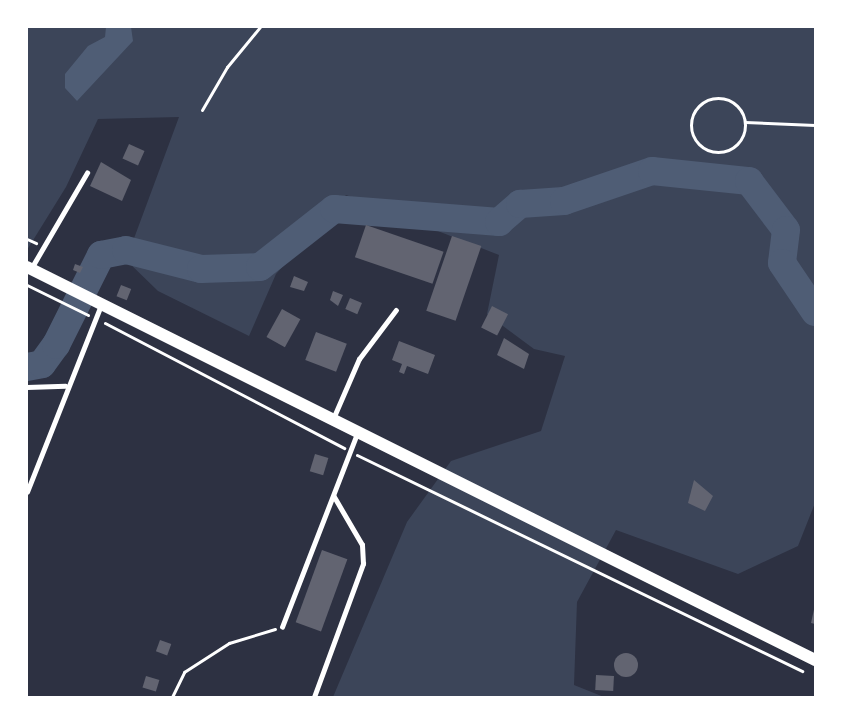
<!DOCTYPE html>
<html>
<head>
<meta charset="utf-8">
<style>
	body { margin:0 }
	#map { position:relative; width:842px; height:724px; overflow:hidden; background:#2d3142; font-family:"IBM Plex Sans",sans-serif }
	div>[style] { position:absolute }
	[style*='--x'] { left:calc(var(--x)*1px); top:calc(var(--y)*1px); width:calc(var(--w)*1px); rotate:calc(var(--a)*1deg) }
	.green>* { inset:0; background:#3c4559 }
	.water>* { inset:0; background:#4f5d75 }
	.river>* { height:28px; margin:-14px; padding:0 14px; transform-origin:14px; border-radius:14px; background:#4f5d75 }
	.building>* { inset:0; background:#626471; transform-origin:0 0 }
	.round { border-radius:50% }
	.path>* { height:3px; margin:-1.5px; padding:0 1.5px; transform-origin:1.5px; border-radius:1.5px; background:#fff }
	.path>.ring { margin:-1.5px; padding:0; box-sizing:content-box; background:none; border:3px solid #fff; border-radius:50% }
	.service>* { height:4.5px; margin:-2.25px; padding:0 2.25px; transform-origin:2.25px; border-radius:2.25px; background:#fff }
	.secondary>* { height:12px; margin:-6px; padding:0 6px; transform-origin:6px; border-radius:6px; background:#fff }
	span { translate:-50% -50%; white-space:nowrap; text-align:center; line-height:1.15; -webkit-text-stroke:4.5px #fff; paint-order:stroke }
	.frame { position:absolute; inset:0; border:28px solid #fff; pointer-events:none }
</style>
</head>
<body>
<div id="map">
	<div class="green">
		<div style="clip-path:polygon(27px 27px,815px 27px,815px 503px,798px 546px,738px 574px,616px 530px,577px 602px,574px 685px,604px 697px,333px 697px,407px 522px,451px 461px,541px 431px,565px 356px,534px 349px,487px 314px,499px 255px,346px 195px,276px 274px,249px 336px,158px 291px,126px 260px,179px 117px,98px 119px,66px 187px,27px 250px)"></div>
	</div>
	<div class="water">
		<div style="clip-path:polygon(106px 27px,131px 27px,133px 41px,77px 101px,65px 88px,65px 74px,88px 46px,105px 37px)"></div>
	</div>
	<div class="river">
		<div style="--x:27;--y:367;--w:15;--a:-11"></div>
		<div style="--x:42;--y:364;--w:24;--a:-54"></div>
		<div style="--x:56;--y:345;--w:101;--a:-63.4"></div>
		<div style="--x:101;--y:255;--w:25;--a:-11"></div>
		<div style="--x:126;--y:250;--w:77;--a:14.2"></div>
		<div style="--x:201;--y:269;--w:59;--a:-1.9"></div>
		<div style="--x:260;--y:267;--w:94;--a:-38.1"></div>
		<div style="--x:334;--y:209;--w:166;--a:4.5"></div>
		<div style="--x:499;--y:222;--w:28;--a:-41"></div>
		<div style="--x:520;--y:204;--w:44;--a:-3.9"></div>
		<div style="--x:564;--y:201;--w:93;--a:-18.8"></div>
		<div style="--x:652;--y:171;--w:98;--a:5.9"></div>
		<div style="--x:749;--y:181;--w:61;--a:52.9"></div>
		<div style="--x:786;--y:230;--w:33;--a:97"></div>
		<div style="--x:782;--y:263;--w:59;--a:56"></div>
	</div>
	<div class="building">
		<div style="left:129px;top:144px;width:17px;height:16px;rotate:24deg"></div>
		<div style="clip-path:polygon(101px 162px,131px 180px,122px 201px,90px 186px)"></div>
		<div style="left:366px;top:225px;width:82px;height:34px;rotate:19deg"></div>
		<div style="left:452px;top:236px;width:31px;height:79px;rotate:19deg"></div>
		<div style="clip-path:polygon(75px 264px,83px 267px,80px 273px,73px 270px)"></div>
		<div style="clip-path:polygon(294px 276px,308px 282px,304px 291px,290px 287px)"></div>
		<div style="left:121px;top:285px;width:11px;height:12px;rotate:22deg"></div>
		<div style="clip-path:polygon(333px 291px,343px 295px,338px 306px,330px 300px)"></div>
		<div style="left:350px;top:298px;width:13px;height:12px;rotate:23deg"></div>
		<div style="left:492px;top:306px;width:18px;height:24px;rotate:27deg"></div>
		<div style="left:282px;top:309px;width:21px;height:32px;rotate:29deg"></div>
		<div style="left:316px;top:332px;width:33px;height:30px;rotate:21deg"></div>
		<div style="clip-path:polygon(504px 338px,529px 354px,524px 369px,497px 355px)"></div>
		<div style="clip-path:polygon(399px 341px,435px 355px,428px 374px,407px 366px,404px 374px,399px 372px,402px 364px,392px 360px)"></div>
		<div style="left:315px;top:454px;width:14px;height:18px;rotate:17deg"></div>
		<div style="clip-path:polygon(694px 480px,713px 496px,705px 511px,688px 503px)"></div>
		<div style="left:322px;top:550px;width:27px;height:77px;rotate:20deg"></div>
		<div style="clip-path:polygon(815px 605px,815px 624px,811px 623px)"></div>
		<div style="left:160px;top:640px;width:12px;height:12px;rotate:20deg"></div>
		<div class="round" style="left:614px;top:653px;width:24px;height:24px"></div>
		<div style="left:596px;top:675px;width:18px;height:15px;rotate:3deg"></div>
		<div style="left:146px;top:676px;width:14px;height:12px;rotate:17deg"></div>
	</div>
	<div class="path">
		<div class="ring" style="left:691px;top:98px;width:51px;height:51px"></div>
		<div style="--x:202;--y:110;--w:50;--a:-59.8"></div>
		<div style="--x:227;--y:67;--w:52;--a:-50.5"></div>
		<div style="--x:745;--y:122;--w:70;--a:2.5"></div>
		<div style="--x:27;--y:239;--w:10;--a:24"></div>
		<div style="--x:27;--y:285;--w:68;--a:26.2"></div>
		<div style="--x:105;--y:323;--w:270;--a:27.6"></div>
		<div style="--x:357;--y:455;--w:495;--a:25.9"></div>
		<div style="--x:172;--y:697;--w:28;--a:-64"></div>
		<div style="--x:184;--y:672;--w:54;--a:-32.8"></div>
		<div style="--x:229;--y:643;--w:48;--a:-16.9"></div>
	</div>
	<div class="service">
		<div style="--x:32;--y:267;--w:109;--a:-59.7"></div>
		<div style="--x:27;--y:387;--w:38;--a:-2"></div>
		<div style="--x:333;--y:419;--w:65;--a:-66.6"></div>
		<div style="--x:359;--y:359;--w:61;--a:-52.9"></div>
		<div style="--x:27;--y:492;--w:201;--a:-68.4"></div>
		<div style="--x:282;--y:627;--w:207;--a:-68.8"></div>
		<div style="--x:314;--y:697;--w:142;--a:-69.8"></div>
		<div style="--x:363;--y:564;--w:19;--a:-93"></div>
		<div style="--x:362;--y:545;--w:56;--a:-120.3"></div>
	</div>
	<div class="secondary">
		<div style="--x:27;--y:267;--w:881;--a:26.51"></div>
	</div>
	<div class="frame"></div>
</div>
</body>
</html>
